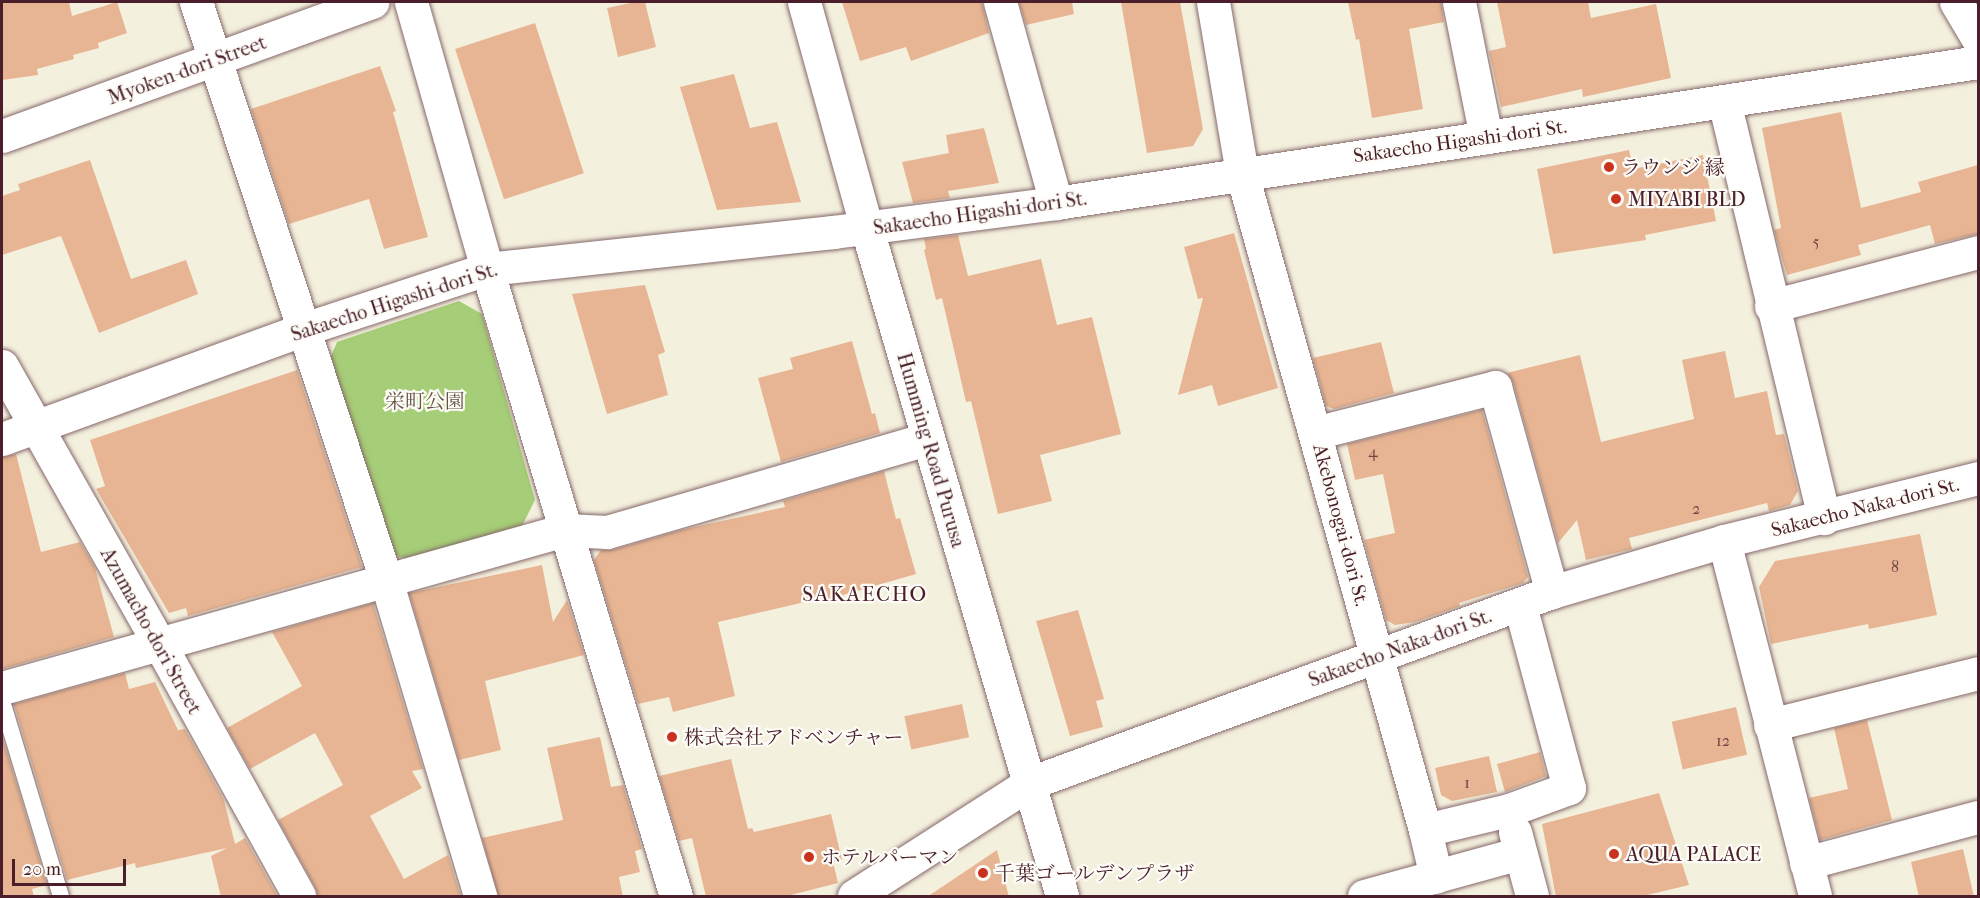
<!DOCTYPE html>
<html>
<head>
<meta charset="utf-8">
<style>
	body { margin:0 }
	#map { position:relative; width:1980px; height:898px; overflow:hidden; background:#f4f0de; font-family:"IM FELL French Canon","Noto Serif JP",serif }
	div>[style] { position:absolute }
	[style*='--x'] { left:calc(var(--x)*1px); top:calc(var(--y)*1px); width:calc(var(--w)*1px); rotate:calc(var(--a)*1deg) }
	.green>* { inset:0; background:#a6cd77 }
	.building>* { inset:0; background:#e7b593; transform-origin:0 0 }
	.roads { filter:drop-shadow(0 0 2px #86686a) drop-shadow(0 0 2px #86686a) }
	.service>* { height:16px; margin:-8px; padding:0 8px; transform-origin:8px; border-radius:8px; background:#fff }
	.minor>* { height:33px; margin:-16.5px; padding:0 16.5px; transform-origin:16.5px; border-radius:16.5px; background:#fff }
	.tertiary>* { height:33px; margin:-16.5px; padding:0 16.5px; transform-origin:16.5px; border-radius:16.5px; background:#fff }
	.dots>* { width:16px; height:16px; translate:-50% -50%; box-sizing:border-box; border:3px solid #fdfcf7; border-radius:50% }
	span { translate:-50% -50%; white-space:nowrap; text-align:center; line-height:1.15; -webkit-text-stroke:4.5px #fdfcf7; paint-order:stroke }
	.number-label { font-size:16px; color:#714445 }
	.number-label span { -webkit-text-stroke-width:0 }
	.street-label { font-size:20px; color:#4a1f2b }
	.poi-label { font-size:20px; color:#4a1f2b }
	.left { translate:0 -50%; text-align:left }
	.park-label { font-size:20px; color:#665342 }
	.neighbourhood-label { font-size:21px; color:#4a1f2b; letter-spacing:1.5px }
	.frame { position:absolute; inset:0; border:3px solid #4a1f2b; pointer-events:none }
	.scale { position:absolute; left:12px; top:859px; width:114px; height:27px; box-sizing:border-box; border:3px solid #4a1f2b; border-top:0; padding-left:8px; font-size:18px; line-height:21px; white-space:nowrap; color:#4a1f2b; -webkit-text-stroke:4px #fdfcf7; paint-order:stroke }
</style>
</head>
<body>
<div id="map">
	<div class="green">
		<div style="clip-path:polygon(459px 301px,482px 314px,535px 500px,522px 526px,407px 559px,390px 554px,329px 361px,337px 342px)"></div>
	</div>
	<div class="building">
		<div style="clip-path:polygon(2px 2px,69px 2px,72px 16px,117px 2px,127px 33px,98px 43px,99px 48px,73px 55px,74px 59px,37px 69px,38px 75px,2px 80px)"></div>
		<div style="clip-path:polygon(635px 2px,645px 2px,656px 47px,618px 57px,607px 8px)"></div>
		<div style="clip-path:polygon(842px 2px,982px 2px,989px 33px,911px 61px,906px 47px,860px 61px)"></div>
		<div style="clip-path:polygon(1019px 2px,1072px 2px,1074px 14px,1026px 25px)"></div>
		<div style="clip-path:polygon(1121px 2px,1180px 2px,1203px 129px,1193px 146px,1147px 153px)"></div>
		<div style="clip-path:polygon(1348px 2px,1441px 2px,1444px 22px,1409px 29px,1423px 109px,1372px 118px,1359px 39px,1356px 40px)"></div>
		<div style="clip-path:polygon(1497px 2px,1588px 2px,1591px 18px,1656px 4px,1671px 78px,1583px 97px,1582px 89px,1501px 107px,1489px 51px,1506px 47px)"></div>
		<div style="left:535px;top:23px;width:158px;height:84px;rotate:72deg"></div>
		<div style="clip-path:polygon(380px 66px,396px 111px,393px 112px,428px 237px,384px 249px,369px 199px,289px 224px,251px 109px)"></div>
		<div style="clip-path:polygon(734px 74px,750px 128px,777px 122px,801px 202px,717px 210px,680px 87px)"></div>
		<div style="clip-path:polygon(1841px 112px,1861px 208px,1921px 192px,1918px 182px,1978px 165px,1978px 234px,1935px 244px,1930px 225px,1858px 245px,1861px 255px,1787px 275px,1774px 230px,1781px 228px,1762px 128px)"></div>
		<div style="clip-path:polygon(984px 128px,999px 183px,948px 191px,950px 198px,913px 203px,902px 162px,949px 153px,946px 135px)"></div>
		<div style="clip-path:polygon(1629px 150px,1633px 169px,1703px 155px,1716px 221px,1645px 235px,1646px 240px,1553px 254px,1537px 169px)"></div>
		<div style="clip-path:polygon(90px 160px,131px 279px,186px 260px,198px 294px,99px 333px,61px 236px,2px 255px,2px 196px,20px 190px,18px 184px)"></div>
		<div style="clip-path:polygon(1234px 233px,1278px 388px,1218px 406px,1212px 385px,1178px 395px,1203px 298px,1198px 299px,1184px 247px)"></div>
		<div style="clip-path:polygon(958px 235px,968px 276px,1041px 259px,1057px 325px,1092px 317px,1121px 434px,1040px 455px,1052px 501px,998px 514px,971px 401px,966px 402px,942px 298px,936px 300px,924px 250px,926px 249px,924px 239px)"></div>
		<div style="clip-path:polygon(645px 285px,665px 352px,658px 355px,668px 395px,607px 414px,572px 294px)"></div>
		<div style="clip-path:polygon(852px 341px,872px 414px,875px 413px,880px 433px,781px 462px,758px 378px,793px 369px,790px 358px)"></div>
		<div style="clip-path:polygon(1381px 342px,1394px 393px,1334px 409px,1326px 406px,1313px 358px)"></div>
		<div style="clip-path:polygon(1725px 351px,1735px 398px,1767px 391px,1776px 435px,1784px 434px,1798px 491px,1790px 505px,1769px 511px,1767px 503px,1629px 538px,1632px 549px,1586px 560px,1577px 520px,1558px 543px,1513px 382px,1507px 373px,1580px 355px,1601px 442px,1694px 419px,1682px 360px)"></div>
		<div style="clip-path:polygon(297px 370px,362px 567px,188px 616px,186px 608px,169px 613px,96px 489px,105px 486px,90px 440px)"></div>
		<div style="clip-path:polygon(1482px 410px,1528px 577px,1523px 583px,1459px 603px,1460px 606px,1415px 622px,1395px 625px,1386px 620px,1364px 540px,1395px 533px,1383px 474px,1355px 480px,1347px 444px)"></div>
		<div style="clip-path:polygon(16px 454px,41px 552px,80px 542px,95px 568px,114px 637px,2px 669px,2px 457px)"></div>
		<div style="clip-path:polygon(884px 471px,896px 519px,900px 518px,916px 574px,819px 602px,818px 599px,718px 622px,735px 696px,673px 712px,669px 697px,638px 704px,594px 560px,601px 550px,612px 550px,681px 530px,785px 507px,783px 501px)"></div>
		<div style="clip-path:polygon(1920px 534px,1937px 615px,1869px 629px,1868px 624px,1771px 644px,1759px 587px,1775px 561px)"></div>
		<div style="clip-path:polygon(542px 565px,553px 622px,567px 600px,584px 655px,485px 681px,501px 750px,459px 760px,409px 593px)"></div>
		<div style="clip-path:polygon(373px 603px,423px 769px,412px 771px,422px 788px,370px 816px,404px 879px,448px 855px,461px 897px,318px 897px,315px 887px,278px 820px,343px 785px,315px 733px,250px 769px,227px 728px,302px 686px,272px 632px)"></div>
		<div style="clip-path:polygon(1078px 610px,1104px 699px,1096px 701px,1103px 727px,1070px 736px,1036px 621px)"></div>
		<div style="clip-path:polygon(125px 673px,129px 689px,155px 682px,178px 730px,185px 729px,224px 800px,235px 844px,245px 838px,278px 897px,221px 897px,211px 856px,227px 848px,136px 868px,135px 863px,67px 880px,14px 704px)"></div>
		<div style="left:962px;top:704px;width:34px;height:59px;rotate:78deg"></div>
		<div style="left:1736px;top:707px;width:49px;height:66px;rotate:77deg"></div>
		<div style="clip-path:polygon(1867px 720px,1892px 820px,1820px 840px,1809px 798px,1848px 789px,1834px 728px)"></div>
		<div style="clip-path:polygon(2px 736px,47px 885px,32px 889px,34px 897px,2px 897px)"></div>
		<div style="clip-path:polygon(600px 737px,611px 787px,623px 785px,642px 849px,635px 851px,640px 872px,619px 877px,623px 897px,498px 897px,482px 838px,563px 820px,547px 748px)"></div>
		<div style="clip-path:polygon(1540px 752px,1546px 776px,1505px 792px,1497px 764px)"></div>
		<div style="clip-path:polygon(1489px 756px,1497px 792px,1452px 801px,1441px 795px,1435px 768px)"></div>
		<div style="clip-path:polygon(731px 759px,748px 829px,752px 828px,754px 832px,831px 814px,842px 860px,833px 862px,838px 883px,783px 897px,706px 897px,692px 838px,679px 841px,659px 776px)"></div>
		<div style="clip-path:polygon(1659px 793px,1689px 885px,1639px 897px,1556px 897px,1542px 824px)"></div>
		<div style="clip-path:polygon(1963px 849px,1974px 897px,1919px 897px,1911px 862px)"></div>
		<div style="clip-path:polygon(997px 850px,1009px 897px,927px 897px)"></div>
	</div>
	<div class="roads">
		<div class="service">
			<div style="--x:2;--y:701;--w:204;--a:73.2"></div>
		</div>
		<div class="minor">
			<div style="--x:196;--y:2;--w:608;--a:71.8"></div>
			<div style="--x:386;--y:580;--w:330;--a:73.4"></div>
			<div style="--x:411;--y:2;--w:278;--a:74.1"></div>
			<div style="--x:487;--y:269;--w:655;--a:73.23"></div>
			<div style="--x:1000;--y:2;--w:209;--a:74.4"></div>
			<div style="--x:1213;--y:2;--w:174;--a:80.4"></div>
			<div style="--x:1242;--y:174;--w:681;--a:74.41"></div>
			<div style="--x:1425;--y:830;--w:48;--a:76.8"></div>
			<div style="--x:1459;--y:2;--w:138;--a:78.7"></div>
			<div style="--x:1956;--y:2;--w:43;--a:59.3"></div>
			<div style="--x:1724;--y:101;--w:429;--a:76.5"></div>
			<div style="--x:1771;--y:306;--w:214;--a:-14.6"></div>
			<div style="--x:1315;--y:433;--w:186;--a:-14.3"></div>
			<div style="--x:1495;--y:387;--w:213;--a:74.5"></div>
			<div style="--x:1724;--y:541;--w:366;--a:75.6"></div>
			<div style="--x:2;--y:688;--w:585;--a:-15.68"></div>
			<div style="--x:565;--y:530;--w:42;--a:2.7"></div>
			<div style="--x:607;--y:532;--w:334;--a:-16.2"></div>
			<div style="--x:1770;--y:725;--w:214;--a:-14"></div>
			<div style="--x:1425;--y:830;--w:86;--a:-13.4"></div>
			<div style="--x:1509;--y:810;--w:64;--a:-20.1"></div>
			<div style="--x:1569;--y:788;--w:189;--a:-105"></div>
			<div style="--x:1515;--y:832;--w:66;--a:75.1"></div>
			<div style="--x:1806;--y:863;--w:178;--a:-15"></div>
			<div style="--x:854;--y:896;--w:209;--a:-32.7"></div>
			<div style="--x:1030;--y:783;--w:556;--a:-20.1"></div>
			<div style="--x:1552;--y:592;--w:179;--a:-16.5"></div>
			<div style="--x:1724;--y:541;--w:262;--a:-13.9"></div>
			<div style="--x:1364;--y:896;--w:162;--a:-15.4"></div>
		</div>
		<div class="tertiary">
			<div style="--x:804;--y:2;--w:236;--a:74.5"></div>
			<div style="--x:867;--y:229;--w:695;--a:73.7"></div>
			<div style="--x:2;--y:136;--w:394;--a:-19.9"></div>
			<div style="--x:2;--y:366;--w:318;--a:60.5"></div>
			<div style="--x:159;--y:643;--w:289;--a:61"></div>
			<div style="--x:2;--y:439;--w:321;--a:-20"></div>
			<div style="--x:304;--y:329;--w:193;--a:-18.2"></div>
			<div style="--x:487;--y:269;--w:348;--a:-6.1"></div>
			<div style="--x:833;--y:232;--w:225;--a:-7.4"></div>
			<div style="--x:1056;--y:203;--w:933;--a:-8.69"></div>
		</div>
	</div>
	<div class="dots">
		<div style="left:1609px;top:167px;background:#c8321e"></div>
		<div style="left:1616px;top:199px;background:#c8321e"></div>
		<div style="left:672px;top:737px;background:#c8321e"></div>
		<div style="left:1614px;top:854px;background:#c8321e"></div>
		<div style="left:809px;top:857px;background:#c8321e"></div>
		<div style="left:983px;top:873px;background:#c8321e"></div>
	</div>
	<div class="number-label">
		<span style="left:1816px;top:242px">5</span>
		<span style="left:1373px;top:452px">4</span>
		<span style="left:1696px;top:509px">2</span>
		<span style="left:1895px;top:567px">8</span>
		<span style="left:1723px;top:741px">12</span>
		<span style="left:1467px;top:783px">1</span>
	</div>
	<div class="street-label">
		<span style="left:187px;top:70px;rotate:-20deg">Myoken-dori Street</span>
		<span style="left:1460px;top:141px;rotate:-8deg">Sakaecho Higashi-dori St.</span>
		<span style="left:980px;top:213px;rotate:-8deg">Sakaecho Higashi-dori St.</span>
		<span style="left:394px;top:302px;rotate:-18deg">Sakaecho Higashi-dori St.</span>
		<span style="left:931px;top:450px;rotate:74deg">Humming Road Purusa</span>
		<span style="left:1865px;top:507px;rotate:-14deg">Sakaecho Naka-dori St.</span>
		<span style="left:1341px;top:525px;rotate:75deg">Akebonogai-dori St.</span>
		<span style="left:151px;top:631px;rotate:61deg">Azumacho-dori Street</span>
		<span style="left:1400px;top:648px;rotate:-20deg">Sakaecho Naka-dori St.</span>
	</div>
	<div class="poi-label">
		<span class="left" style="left:1621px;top:167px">ラウンジ 縁</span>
		<span class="left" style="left:1628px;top:199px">MIYABI BLD</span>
		<span class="left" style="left:684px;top:737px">株式会社アドベンチャー</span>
		<span class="left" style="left:1626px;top:854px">AQUA PALACE</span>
		<span class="left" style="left:821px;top:857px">ホテルパーマン</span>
		<span class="left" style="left:995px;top:873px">千葉ゴールデンプラザ</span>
	</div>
	<div class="park-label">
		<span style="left:425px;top:401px">栄町公園</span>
	</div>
	<div class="neighbourhood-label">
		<span style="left:865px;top:594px">SAKAECHO</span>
	</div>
	<div class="frame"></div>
	<div class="scale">20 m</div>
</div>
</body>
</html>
